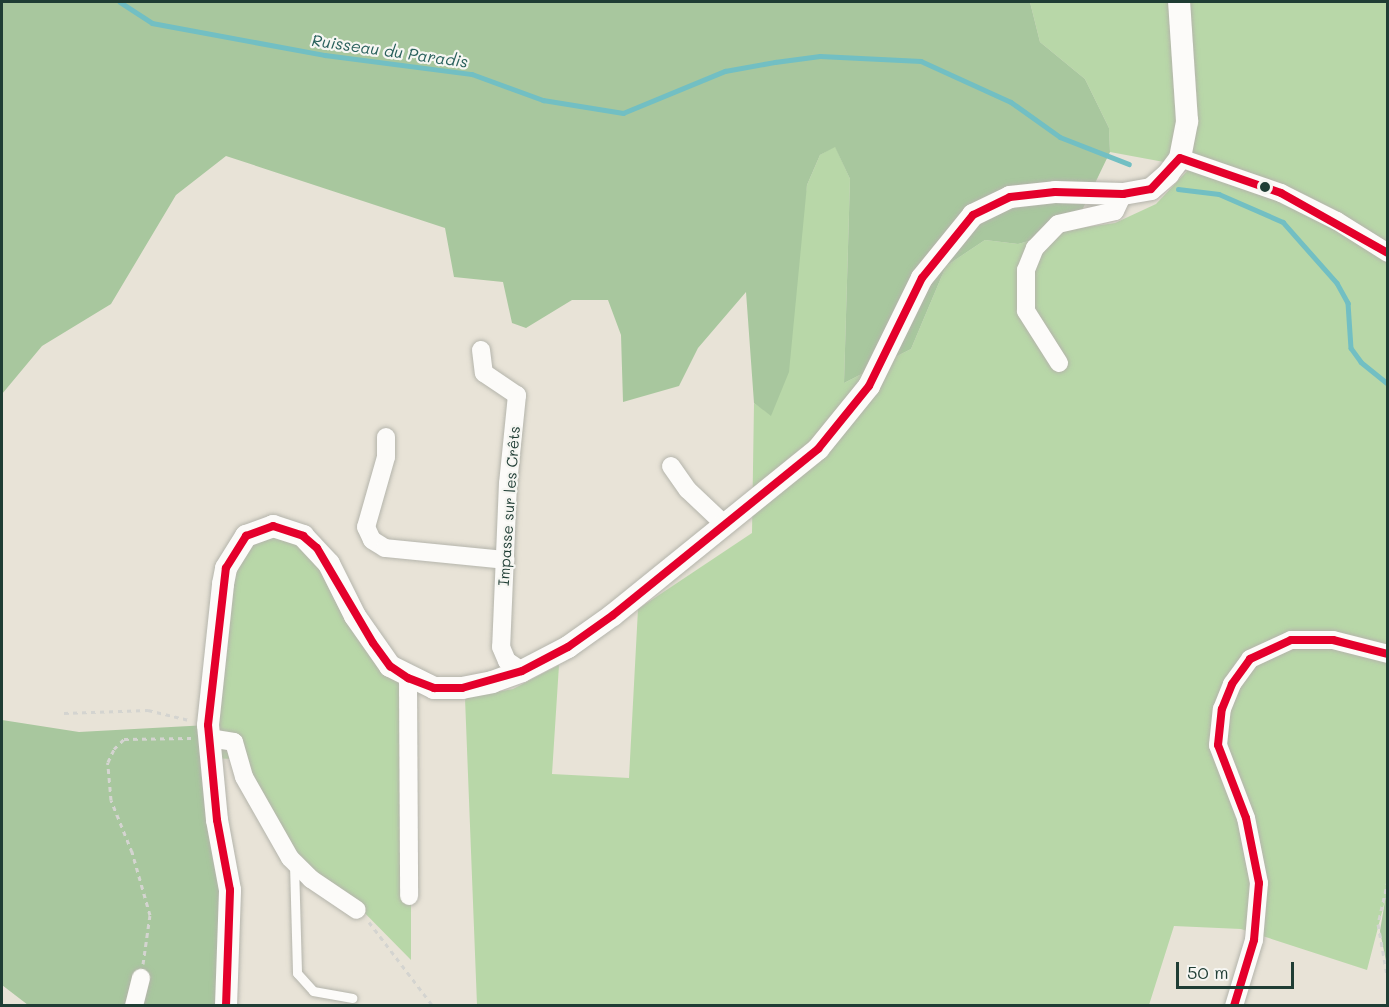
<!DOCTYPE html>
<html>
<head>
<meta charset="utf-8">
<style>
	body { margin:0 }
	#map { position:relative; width:1389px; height:1007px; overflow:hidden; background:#e8e3d7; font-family:Mali,sans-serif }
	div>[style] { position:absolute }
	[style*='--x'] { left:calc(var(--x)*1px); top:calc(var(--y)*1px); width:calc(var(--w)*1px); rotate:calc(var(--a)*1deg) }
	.green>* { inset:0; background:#b8d7a8 }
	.forest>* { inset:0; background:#a8c79e }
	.stream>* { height:4.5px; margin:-2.25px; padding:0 2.25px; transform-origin:2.25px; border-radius:2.25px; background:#72bfc3 }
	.path>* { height:3px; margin-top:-1.5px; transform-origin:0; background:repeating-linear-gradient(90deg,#d4d4d0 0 4.5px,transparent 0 9px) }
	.roads { filter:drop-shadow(0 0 2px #b4b4ab) drop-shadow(0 0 2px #b4b4ab) }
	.service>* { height:9px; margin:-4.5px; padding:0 4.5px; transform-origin:4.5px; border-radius:4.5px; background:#fcfbf9 }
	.minor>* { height:18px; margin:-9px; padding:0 9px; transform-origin:9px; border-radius:9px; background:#fcfbf9 }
	.tertiary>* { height:22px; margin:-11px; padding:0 11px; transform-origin:11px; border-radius:11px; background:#fcfbf9 }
	.bus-1>* { height:8px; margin:-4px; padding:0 4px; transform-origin:4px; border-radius:4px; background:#e4002b }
	.dots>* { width:16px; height:16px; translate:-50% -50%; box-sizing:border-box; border:3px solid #f6f6f2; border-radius:50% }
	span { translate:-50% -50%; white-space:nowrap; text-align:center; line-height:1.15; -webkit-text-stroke:4.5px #f6f6f2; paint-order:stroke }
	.street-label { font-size:15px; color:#1f3d34 }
	.water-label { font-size:16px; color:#29605c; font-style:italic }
	.frame { position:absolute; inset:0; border:3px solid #1f3d34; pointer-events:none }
	.scale { position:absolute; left:1176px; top:962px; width:118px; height:27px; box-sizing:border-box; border:3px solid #1f3d34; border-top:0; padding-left:8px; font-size:18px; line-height:21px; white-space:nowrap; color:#1f3d34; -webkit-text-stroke:4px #f6f6f2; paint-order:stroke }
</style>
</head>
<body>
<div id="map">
	<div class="green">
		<div style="clip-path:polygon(1030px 2px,1387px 2px,1388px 889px,1367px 970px,1241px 929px,1174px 926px,1149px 1005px,477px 1005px,465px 698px,513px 689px,559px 665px,552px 774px,629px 778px,638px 609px,752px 533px,754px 403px,771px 415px,807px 185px,820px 155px,835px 146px,850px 179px,844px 383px,911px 349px,946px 266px,985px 240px,1018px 244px,1073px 229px,1115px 223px,1156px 204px,1191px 167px,1110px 152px,1109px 128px,1085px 79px,1040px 42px)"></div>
		<div style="clip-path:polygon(246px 536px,303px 536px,411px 698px,411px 960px,349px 897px,303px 868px,232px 759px,210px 758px,223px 584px)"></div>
	</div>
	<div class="forest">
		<div style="clip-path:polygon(2px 2px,1030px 2px,1040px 42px,1085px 79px,1109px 128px,1110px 152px,1073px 229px,1018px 244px,985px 240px,946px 266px,911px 349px,844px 383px,850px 179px,835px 147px,820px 155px,807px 185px,789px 372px,771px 416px,754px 403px,746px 292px,698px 348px,679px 386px,623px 402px,621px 335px,608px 300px,572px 300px,526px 328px,512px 323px,503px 282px,454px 277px,445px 228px,226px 156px,176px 195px,111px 304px,42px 346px,2px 394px)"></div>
		<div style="clip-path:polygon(2px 720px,79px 732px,208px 725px,235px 1005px,28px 1005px,2px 985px)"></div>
		<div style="clip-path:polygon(1387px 889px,1387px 966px,1380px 931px)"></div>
	</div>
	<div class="stream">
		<div style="--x:120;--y:2;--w:38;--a:33"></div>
		<div style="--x:152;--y:23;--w:176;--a:10.5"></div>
		<div style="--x:325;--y:55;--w:148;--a:7.4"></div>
		<div style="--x:472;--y:74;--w:76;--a:20.1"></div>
		<div style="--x:543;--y:100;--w:81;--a:9.2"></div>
		<div style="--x:623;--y:113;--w:110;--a:-22.4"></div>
		<div style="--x:725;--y:71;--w:51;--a:-10.2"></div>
		<div style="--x:775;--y:62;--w:45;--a:-7.6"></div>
		<div style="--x:820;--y:56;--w:101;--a:2.8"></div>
		<div style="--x:921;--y:61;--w:99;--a:24.5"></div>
		<div style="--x:1011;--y:102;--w:60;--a:35.5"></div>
		<div style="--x:1060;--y:137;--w:74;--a:21.4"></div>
		<div style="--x:1178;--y:189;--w:41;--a:7"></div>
		<div style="--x:1219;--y:194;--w:70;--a:23.6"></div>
		<div style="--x:1283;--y:222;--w:81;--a:48.5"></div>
		<div style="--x:1337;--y:283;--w:23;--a:61"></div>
		<div style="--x:1348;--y:303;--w:45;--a:86.2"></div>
		<div style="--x:1351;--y:348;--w:17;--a:54"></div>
		<div style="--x:1361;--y:362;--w:35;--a:39"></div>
	</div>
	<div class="path">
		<div style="--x:64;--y:713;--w:84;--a:-2"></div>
		<div style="--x:148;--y:710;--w:42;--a:13.7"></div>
		<div style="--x:1388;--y:880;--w:45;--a:102.8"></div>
		<div style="--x:1378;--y:924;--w:58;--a:80"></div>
		<div style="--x:369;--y:922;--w:106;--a:52.7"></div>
		<div style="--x:143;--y:964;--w:49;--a:-81.9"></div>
		<div style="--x:150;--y:915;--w:66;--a:-105.9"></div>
		<div style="--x:132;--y:852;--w:56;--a:-112"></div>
		<div style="--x:111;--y:800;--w:38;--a:-95"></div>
		<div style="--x:108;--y:762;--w:14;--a:-65"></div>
		<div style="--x:114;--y:749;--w:14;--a:-45"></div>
		<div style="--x:124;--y:739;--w:67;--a:-0.9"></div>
	</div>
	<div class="roads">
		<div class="service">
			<div style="--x:294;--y:864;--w:109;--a:88.4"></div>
			<div style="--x:297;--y:973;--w:24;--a:48"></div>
			<div style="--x:313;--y:991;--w:40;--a:10"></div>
		</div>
		<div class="minor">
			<div style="--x:1180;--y:158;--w:107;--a:19.1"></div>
			<div style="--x:1281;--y:193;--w:63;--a:26.6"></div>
			<div style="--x:1337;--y:221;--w:60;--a:32.1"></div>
			<div style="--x:481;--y:350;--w:23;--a:83"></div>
			<div style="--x:484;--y:373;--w:40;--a:34"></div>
			<div style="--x:517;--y:395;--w:88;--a:95.8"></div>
			<div style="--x:508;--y:483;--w:164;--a:92.4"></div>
			<div style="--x:501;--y:647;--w:15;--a:67"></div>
			<div style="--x:507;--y:661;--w:18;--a:34"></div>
			<div style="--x:1059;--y:363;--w:62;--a:-122.4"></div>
			<div style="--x:1026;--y:311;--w:41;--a:-90"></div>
			<div style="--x:1026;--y:270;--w:24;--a:-68"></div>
			<div style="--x:1035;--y:248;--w:33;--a:-46"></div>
			<div style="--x:1058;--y:224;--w:58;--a:-12.8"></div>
			<div style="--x:1115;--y:211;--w:19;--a:-65"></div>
			<div style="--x:386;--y:437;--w:20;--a:90"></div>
			<div style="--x:386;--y:457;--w:73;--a:105.9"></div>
			<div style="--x:366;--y:527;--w:14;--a:65"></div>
			<div style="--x:372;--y:540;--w:15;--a:32"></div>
			<div style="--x:385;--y:548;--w:121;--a:5.7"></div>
			<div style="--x:671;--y:466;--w:29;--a:55"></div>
			<div style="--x:688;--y:490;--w:51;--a:43.4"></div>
			<div style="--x:408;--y:678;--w:218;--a:89.7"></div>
			<div style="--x:209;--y:738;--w:25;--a:9"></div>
			<div style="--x:234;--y:742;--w:36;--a:74"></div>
			<div style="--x:244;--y:777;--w:93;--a:60.4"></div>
			<div style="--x:290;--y:858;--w:30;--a:45"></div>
			<div style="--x:311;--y:879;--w:55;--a:34"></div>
			<div style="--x:134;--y:1006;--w:29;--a:-76"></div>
			<div style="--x:1234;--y:1006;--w:69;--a:-73.1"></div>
			<div style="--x:1254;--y:940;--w:57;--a:-85"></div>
			<div style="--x:1259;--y:883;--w:66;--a:-101.3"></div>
			<div style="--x:1246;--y:818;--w:78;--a:-111"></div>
			<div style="--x:1218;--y:745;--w:36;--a:-84"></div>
			<div style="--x:1222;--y:709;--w:27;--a:-68"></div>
			<div style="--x:1232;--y:684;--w:31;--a:-54"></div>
			<div style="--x:1250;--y:659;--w:45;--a:-24.9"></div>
			<div style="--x:1291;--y:640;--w:42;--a:0"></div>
			<div style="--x:1333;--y:640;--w:57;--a:14.3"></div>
		</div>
		<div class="tertiary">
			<div style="--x:226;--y:1006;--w:116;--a:-88"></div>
			<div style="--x:230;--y:890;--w:71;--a:-100.5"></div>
			<div style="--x:217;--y:820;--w:95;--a:-95.4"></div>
			<div style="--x:208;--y:725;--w:142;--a:-83.9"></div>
			<div style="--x:223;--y:584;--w:16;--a:-79"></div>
			<div style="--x:226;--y:568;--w:38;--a:-58"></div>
			<div style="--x:246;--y:536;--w:29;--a:-20"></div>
			<div style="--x:273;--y:526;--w:32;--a:18"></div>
			<div style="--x:303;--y:536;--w:38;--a:47"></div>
			<div style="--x:329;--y:564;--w:58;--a:63.4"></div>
			<div style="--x:355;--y:616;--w:61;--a:55"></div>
			<div style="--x:390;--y:666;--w:49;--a:26.6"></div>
			<div style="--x:434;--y:688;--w:28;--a:0"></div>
			<div style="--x:462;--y:688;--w:31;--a:-11"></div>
			<div style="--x:492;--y:682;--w:32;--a:-20"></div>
			<div style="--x:522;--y:671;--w:52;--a:-27.6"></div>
			<div style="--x:568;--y:647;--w:55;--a:-35.4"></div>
			<div style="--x:613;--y:615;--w:264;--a:-39"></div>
			<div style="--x:818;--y:449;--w:81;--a:-51"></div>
			<div style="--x:869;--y:386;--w:120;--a:-63.9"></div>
			<div style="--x:922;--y:278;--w:81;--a:-51"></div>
			<div style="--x:973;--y:215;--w:41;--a:-25.9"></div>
			<div style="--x:1010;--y:197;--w:45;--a:-6.3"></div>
			<div style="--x:1055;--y:192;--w:68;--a:1.7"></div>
			<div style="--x:1123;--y:194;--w:28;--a:-10"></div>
			<div style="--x:1151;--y:189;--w:23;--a:-41"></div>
			<div style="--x:1168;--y:174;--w:20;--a:-53"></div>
			<div style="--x:1180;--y:158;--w:38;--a:-79"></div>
			<div style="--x:1187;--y:121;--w:119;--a:-93.8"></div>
		</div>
	</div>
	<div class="bus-1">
		<div style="--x:1180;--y:158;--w:107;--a:19.1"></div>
		<div style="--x:1281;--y:193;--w:123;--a:29.3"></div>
		<div style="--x:226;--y:1006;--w:116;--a:-88"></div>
		<div style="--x:230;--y:890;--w:71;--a:-100.5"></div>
		<div style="--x:217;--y:820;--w:95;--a:-95.4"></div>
		<div style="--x:208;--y:725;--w:158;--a:-83.5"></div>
		<div style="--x:226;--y:568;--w:38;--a:-58"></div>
		<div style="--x:246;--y:536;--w:29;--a:-20"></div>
		<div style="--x:273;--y:526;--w:32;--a:18"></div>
		<div style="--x:303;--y:536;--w:18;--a:41"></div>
		<div style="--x:317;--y:548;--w:110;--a:59.5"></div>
		<div style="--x:373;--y:643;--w:29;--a:54"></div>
		<div style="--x:390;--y:666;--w:22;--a:34"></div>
		<div style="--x:408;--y:678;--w:28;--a:21"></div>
		<div style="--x:434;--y:688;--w:28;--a:0"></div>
		<div style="--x:462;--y:688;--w:62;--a:-15.8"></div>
		<div style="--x:522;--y:671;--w:52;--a:-27.6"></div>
		<div style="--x:568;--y:647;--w:55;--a:-35.4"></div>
		<div style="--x:613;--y:615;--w:264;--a:-39"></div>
		<div style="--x:818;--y:449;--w:81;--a:-51"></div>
		<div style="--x:869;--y:386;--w:120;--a:-63.9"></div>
		<div style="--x:922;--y:278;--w:81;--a:-51"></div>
		<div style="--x:973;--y:215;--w:41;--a:-25.9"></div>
		<div style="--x:1010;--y:197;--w:45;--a:-6.3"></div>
		<div style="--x:1055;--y:192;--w:68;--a:1.7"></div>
		<div style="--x:1123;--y:194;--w:28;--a:-10"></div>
		<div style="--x:1151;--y:189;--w:42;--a:-46.9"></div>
		<div style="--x:1234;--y:1006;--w:69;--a:-73.1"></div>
		<div style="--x:1254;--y:940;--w:57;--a:-85"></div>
		<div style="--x:1259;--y:883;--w:66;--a:-101.3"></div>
		<div style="--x:1246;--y:818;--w:78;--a:-111"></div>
		<div style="--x:1218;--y:745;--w:36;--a:-84"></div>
		<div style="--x:1222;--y:709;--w:27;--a:-68"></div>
		<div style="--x:1232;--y:684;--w:31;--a:-54"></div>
		<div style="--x:1250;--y:659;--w:45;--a:-24.9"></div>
		<div style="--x:1291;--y:640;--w:42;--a:0"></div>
		<div style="--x:1333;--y:640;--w:57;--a:14.3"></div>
	</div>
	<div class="dots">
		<div style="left:1265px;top:187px;background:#1f3d34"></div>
	</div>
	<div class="street-label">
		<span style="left:509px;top:506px;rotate:-86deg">Impasse sur les Crêts</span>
	</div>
	<div class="water-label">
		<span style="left:390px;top:51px;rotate:8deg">Ruisseau du Paradis</span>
	</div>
	<div class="frame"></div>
	<div class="scale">50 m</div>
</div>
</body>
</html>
